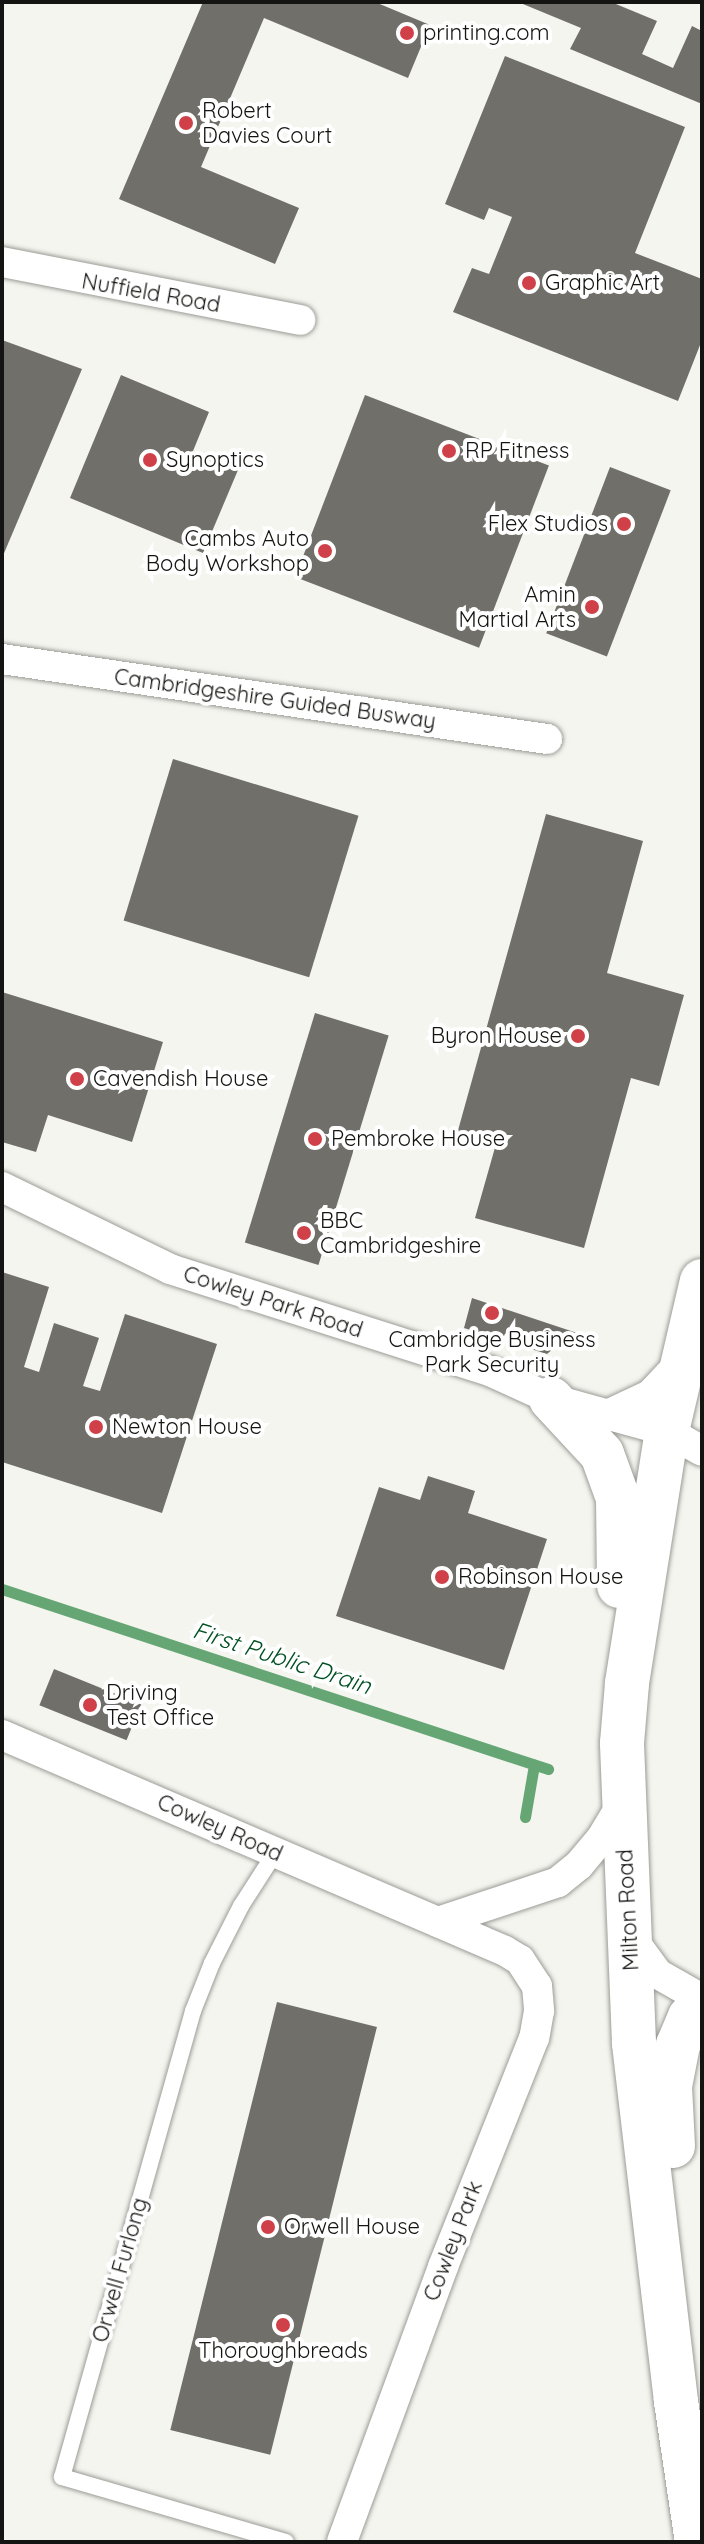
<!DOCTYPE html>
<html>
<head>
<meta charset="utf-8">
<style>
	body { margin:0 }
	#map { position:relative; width:704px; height:2544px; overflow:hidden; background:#f4f5ef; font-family:Quicksand,sans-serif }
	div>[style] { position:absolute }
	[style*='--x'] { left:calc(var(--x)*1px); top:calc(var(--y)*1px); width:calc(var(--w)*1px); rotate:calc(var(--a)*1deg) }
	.stream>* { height:11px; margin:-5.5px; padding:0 5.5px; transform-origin:5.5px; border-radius:5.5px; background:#66a674 }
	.building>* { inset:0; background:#716f6a; transform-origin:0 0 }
	.roads { filter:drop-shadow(0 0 2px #9c9c97) drop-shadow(0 0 2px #9c9c97) }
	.service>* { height:16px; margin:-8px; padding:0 8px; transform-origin:8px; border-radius:8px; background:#fff }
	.minor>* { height:30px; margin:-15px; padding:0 15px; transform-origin:15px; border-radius:15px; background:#fff }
	.primary>* { height:44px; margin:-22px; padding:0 22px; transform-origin:22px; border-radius:22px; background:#fff }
	.dots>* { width:22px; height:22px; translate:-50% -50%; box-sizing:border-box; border:4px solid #fff; border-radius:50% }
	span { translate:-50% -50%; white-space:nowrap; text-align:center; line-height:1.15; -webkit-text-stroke:8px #fff; paint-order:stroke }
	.poi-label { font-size:22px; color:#141412 }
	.left { translate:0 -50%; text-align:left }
	.right { translate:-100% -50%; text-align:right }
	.street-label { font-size:22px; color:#141412 }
	.water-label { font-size:24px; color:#015022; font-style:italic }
	.frame { position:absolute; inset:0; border:4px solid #141412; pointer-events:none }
</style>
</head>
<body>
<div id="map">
	<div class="stream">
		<div style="--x:2;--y:1589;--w:575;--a:18.25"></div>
		<div style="--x:525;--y:1817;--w:53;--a:-80.2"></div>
	</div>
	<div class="building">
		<div style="clip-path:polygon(203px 2px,375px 2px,430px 25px,408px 78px,264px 18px,201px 167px,299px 208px,275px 264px,119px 199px)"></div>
		<div style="clip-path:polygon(518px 2px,611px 2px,657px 21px,642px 54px,673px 68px,692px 26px,702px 31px,702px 104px,570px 49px,581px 28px)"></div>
		<div style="clip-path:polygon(505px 56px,685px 127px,635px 253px,702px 279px,702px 340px,678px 401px,453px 312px,472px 268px,489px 274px,512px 217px,489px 208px,484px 220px,445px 204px)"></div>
		<div style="clip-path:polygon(2px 340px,82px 369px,2px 558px)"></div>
		<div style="clip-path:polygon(121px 375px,209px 412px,193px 451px,238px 470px,203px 553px,70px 498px)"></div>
		<div style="left:365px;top:395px;width:197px;height:195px;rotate:21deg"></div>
		<div style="left:610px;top:467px;width:65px;height:178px;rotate:21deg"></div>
		<div style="left:173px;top:759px;width:194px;height:169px;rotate:17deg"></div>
		<div style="clip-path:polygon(546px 814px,643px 841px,607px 973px,684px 995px,659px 1086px,631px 1078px,584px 1248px,475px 1218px,496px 1144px,457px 1134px)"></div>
		<div style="clip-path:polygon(2px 992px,163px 1042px,132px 1142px,48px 1115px,36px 1152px,2px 1142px)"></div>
		<div style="left:315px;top:1013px;width:77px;height:240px;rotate:17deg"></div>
		<div style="clip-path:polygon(2px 1272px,49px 1287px,24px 1367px,39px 1372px,54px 1323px,99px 1338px,83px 1386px,100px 1391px,125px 1314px,217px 1344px,162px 1513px,2px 1462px)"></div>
		<div style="clip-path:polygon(472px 1298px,580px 1334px,561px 1342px,547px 1354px,464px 1328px)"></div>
		<div style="clip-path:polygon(428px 1476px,475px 1491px,468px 1513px,547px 1539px,504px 1670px,336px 1616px,379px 1487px,420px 1500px)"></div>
		<div style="left:54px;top:1669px;width:94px;height:39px;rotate:22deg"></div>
		<div style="left:277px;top:2002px;width:103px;height:441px;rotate:14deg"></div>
	</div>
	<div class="roads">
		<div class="service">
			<div style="--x:275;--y:1853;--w:63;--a:122.7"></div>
			<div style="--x:241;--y:1906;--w:64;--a:117"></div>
			<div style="--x:212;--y:1963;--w:52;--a:111.6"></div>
			<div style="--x:193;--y:2011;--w:484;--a:105.7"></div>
			<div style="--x:62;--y:2477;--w:233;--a:16.2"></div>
		</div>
		<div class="minor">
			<div style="--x:2;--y:262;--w:304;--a:11"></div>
			<div style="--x:2;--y:659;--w:551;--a:8.35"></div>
			<div style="--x:2;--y:1187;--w:187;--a:26"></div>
			<div style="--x:170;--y:1269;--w:336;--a:17.7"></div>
			<div style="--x:490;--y:1371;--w:67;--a:24.7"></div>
			<div style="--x:551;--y:1399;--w:120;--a:15.4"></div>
			<div style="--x:667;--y:1431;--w:40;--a:29.7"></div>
			<div style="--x:607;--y:1415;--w:47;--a:-24.9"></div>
			<div style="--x:650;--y:1395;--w:47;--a:-46.7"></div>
			<div style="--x:2;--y:1735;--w:547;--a:23.24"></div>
			<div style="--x:505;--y:1951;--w:17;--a:31"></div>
			<div style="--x:520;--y:1960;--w:31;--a:57"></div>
			<div style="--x:537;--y:1986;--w:25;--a:85"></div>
			<div style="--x:539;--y:2011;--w:27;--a:100"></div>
			<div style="--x:534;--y:2038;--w:246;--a:111.7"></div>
			<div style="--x:443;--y:2267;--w:293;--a:110.2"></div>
			<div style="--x:438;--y:1922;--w:126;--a:-18.4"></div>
			<div style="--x:558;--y:1882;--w:27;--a:-39"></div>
			<div style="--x:579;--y:1865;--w:34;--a:-50"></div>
			<div style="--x:601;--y:1839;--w:47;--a:-59"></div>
			<div style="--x:630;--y:1936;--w:47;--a:53.6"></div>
			<div style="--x:658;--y:1974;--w:51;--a:29.6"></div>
		</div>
		<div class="primary">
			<div style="--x:551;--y:1399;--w:75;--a:47.2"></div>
			<div style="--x:602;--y:1454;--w:47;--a:70"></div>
			<div style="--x:618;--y:1498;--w:88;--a:89.3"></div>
			<div style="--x:673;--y:2146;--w:60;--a:-92.9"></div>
			<div style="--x:670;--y:2086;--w:42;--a:-79"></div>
			<div style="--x:678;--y:2045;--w:30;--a:-67"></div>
			<div style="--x:690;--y:2017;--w:15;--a:-37"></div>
			<div style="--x:697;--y:2542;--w:143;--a:-98.5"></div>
			<div style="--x:676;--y:2401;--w:360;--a:-96.7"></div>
			<div style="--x:634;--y:2043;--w:300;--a:-92.3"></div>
			<div style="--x:622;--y:1743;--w:60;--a:-85.2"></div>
			<div style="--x:627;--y:1683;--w:255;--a:-81"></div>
			<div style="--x:667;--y:1431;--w:154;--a:-76.9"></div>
		</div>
	</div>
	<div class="dots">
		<div style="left:407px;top:33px;background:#d04049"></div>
		<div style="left:186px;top:123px;background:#d04049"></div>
		<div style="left:529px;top:283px;background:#d04049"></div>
		<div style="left:449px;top:451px;background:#d04049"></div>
		<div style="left:150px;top:460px;background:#d04049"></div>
		<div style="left:624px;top:524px;background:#d04049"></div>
		<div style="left:325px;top:551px;background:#d04049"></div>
		<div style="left:592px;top:607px;background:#d04049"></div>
		<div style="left:578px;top:1036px;background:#d04049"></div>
		<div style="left:77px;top:1079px;background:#d04049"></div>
		<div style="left:315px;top:1139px;background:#d04049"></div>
		<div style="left:304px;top:1233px;background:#d04049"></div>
		<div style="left:492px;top:1313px;background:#d04049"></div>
		<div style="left:96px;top:1427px;background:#d04049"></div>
		<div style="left:442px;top:1577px;background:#d04049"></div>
		<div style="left:90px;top:1705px;background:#d04049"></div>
		<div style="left:268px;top:2227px;background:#d04049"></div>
		<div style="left:283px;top:2325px;background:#d04049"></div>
	</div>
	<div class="poi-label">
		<span class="left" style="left:423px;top:33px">printing.com</span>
		<span class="left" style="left:202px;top:123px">Robert<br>Davies Court</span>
		<span class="left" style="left:545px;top:283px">Graphic Art</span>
		<span class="left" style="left:465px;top:451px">RP Fitness</span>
		<span class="left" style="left:166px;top:460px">Synoptics</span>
		<span class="right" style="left:608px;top:524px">Flex Studios</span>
		<span class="right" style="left:309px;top:551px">Cambs Auto<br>Body Workshop</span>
		<span class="right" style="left:576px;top:607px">Amin<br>Martial Arts</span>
		<span class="right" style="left:562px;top:1036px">Byron House</span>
		<span class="left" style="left:93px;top:1079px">Cavendish House</span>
		<span class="left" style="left:331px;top:1139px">Pembroke House</span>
		<span class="left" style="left:320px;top:1233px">BBC<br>Cambridgeshire</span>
		<span style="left:492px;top:1352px">Cambridge Business<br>Park Security</span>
		<span class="left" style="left:112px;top:1427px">Newton House</span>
		<span class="left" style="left:458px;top:1577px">Robinson House</span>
		<span class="left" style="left:106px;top:1705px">Driving<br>Test Office</span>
		<span class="left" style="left:284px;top:2227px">Orwell House</span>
		<span style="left:283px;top:2351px">Thoroughbreads</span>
	</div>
	<div class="street-label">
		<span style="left:151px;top:293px;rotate:10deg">Nuffield Road</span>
		<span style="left:275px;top:699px;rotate:8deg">Cambridgeshire Guided Busway</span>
		<span style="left:273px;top:1302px;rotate:18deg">Cowley Park Road</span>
		<span style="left:220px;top:1828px;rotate:24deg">Cowley Road</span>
		<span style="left:628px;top:1910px;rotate:-93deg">Milton Road</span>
		<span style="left:453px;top:2241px;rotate:-69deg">Cowley Park</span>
		<span style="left:120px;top:2270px;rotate:-74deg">Orwell Furlong</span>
	</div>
	<div class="water-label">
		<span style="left:282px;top:1658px;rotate:18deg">First Public Drain</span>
	</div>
	<div class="frame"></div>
</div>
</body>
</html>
